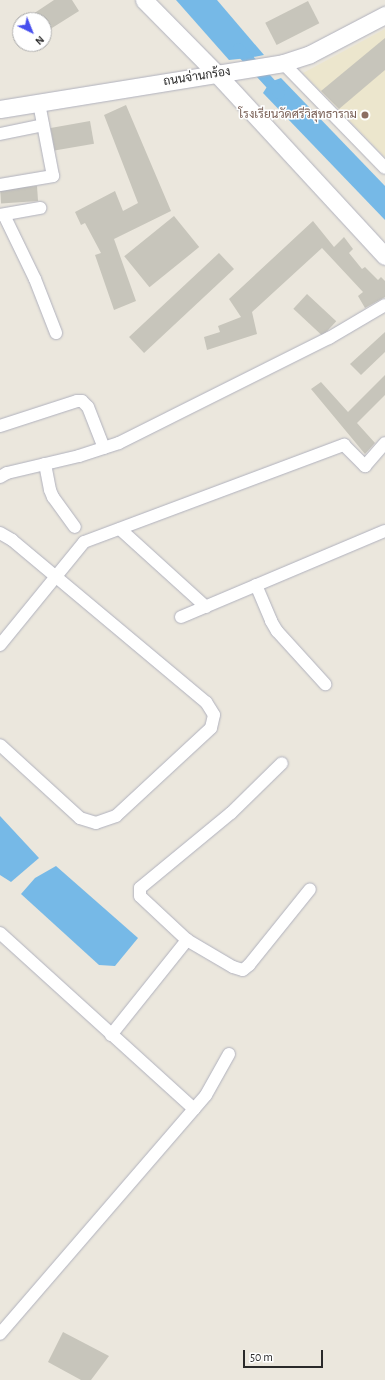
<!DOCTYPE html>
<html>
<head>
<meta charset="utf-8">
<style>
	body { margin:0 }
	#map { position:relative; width:385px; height:1380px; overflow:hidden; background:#ebe7dd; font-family:"Alegreya Sans",Sarabun,sans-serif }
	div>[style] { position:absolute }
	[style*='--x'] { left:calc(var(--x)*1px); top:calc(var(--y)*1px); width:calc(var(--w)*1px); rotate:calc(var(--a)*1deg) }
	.education>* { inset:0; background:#ece6cd }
	.water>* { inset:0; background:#76b9e7 }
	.canal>* { height:11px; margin:-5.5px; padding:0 5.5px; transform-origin:5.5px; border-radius:5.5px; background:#76b9e7 }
	.building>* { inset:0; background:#c7c5bb; transform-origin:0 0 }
	.roads { filter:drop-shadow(0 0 1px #b0b1bd) drop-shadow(0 0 1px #b0b1bd) }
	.street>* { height:12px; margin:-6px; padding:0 6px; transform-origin:6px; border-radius:6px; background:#fff }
	.secondary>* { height:17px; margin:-8.5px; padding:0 8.5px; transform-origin:8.5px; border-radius:8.5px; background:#fff }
	.dots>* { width:11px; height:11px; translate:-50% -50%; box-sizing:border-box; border:2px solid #fff; border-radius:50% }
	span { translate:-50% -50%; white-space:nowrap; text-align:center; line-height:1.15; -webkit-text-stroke:3px #fff; paint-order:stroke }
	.street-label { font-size:12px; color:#2a2a2a }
	.education-label { font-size:12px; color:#785e54 }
	.right { translate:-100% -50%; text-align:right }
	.north { position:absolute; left:12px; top:12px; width:40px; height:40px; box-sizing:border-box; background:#fff; border:1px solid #aaa; border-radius:50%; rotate:137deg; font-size:11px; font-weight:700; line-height:16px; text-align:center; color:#2a2a2a }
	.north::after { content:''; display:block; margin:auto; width:14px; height:18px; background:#474fee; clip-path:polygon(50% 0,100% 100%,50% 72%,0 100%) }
	.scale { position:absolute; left:243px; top:1350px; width:80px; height:18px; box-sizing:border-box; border:2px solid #2a2a2a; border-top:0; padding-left:5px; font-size:12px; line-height:14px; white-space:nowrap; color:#2a2a2a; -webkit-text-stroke:3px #fff; paint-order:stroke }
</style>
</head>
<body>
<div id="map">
	<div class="education">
		<div style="clip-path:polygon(385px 29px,385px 157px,303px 73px)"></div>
	</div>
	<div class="water">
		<div style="clip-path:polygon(176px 0,217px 0,264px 55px,248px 58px,229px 60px)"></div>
		<div style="clip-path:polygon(281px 78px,385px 186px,385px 220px,263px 93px,270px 82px)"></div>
		<div style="clip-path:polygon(0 816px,39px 858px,11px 882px,0 875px)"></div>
		<div style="clip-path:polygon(56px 866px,138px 938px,115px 966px,99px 965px,21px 894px,35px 878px)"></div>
	</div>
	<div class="canal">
		<div style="--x:238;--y:48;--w:61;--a:47.7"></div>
	</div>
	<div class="building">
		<div style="clip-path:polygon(54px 0,72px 0,79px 11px,44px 33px,44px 20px,24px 20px)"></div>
		<div style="left:308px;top:1px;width:25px;height:48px;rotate:63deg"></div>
		<div style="clip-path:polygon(385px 38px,385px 70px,339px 109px,321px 91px)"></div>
		<div style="clip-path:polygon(126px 105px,171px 211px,114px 239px,136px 301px,114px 310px,95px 255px,101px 253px,85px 223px,81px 225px,75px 212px,115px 191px,123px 211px,138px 203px,104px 115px)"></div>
		<div style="left:90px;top:121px;width:23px;height:40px;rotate:80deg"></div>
		<div style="left:37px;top:186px;width:15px;height:37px;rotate:86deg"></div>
		<div style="left:174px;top:216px;width:40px;height:64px;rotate:51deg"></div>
		<div style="clip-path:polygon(313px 221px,334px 247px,344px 237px,353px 249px,349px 253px,362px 269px,365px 267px,378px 280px,381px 277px,385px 281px,385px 297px,365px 308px,358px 296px,363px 292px,322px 248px,252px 312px,257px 334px,207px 350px,204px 337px,220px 332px,218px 326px,241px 317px,229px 299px)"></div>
		<div style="left:219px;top:253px;width:22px;height:123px;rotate:47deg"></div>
		<div style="left:307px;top:294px;width:40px;height:20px;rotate:43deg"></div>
		<div style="clip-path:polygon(385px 332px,385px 352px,361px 375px,350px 364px)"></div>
		<div style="clip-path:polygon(385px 375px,385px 395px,357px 423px,375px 443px,365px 454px,311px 389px,321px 382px,348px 412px)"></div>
		<div style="clip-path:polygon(63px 1332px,109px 1356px,91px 1380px,81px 1380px,48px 1362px)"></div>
	</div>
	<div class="roads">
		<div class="street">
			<div style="--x:283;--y:63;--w:146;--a:45.8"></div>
			<div style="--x:0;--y:134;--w:44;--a:-11.8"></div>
			<div style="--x:0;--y:185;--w:54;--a:-9.6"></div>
			<div style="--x:53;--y:176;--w:74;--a:-100.9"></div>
			<div style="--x:0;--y:215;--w:41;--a:-9.9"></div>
			<div style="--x:4;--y:215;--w:71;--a:64.2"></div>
			<div style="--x:35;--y:279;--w:58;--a:68.7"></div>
			<div style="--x:0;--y:426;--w:81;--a:-18"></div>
			<div style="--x:77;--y:401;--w:5;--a:0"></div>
			<div style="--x:82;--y:401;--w:8;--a:45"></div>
			<div style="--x:88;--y:407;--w:44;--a:68.7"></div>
			<div style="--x:45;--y:464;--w:26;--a:79"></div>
			<div style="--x:50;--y:490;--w:8;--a:67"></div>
			<div style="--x:53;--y:497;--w:37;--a:54"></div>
			<div style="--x:0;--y:477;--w:8;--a:-30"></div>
			<div style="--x:7;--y:473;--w:74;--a:-13.3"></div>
			<div style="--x:79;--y:456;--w:42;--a:-18"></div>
			<div style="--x:119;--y:443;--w:235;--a:-26.6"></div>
			<div style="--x:329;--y:338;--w:65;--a:-30.5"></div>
			<div style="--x:120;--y:529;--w:116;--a:42.2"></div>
			<div style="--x:0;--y:533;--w:14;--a:30"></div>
			<div style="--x:12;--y:540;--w:253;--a:39.9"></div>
			<div style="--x:206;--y:702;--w:15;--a:58"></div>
			<div style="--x:214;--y:715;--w:13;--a:103"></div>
			<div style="--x:211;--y:728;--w:129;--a:137.2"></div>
			<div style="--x:116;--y:816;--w:21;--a:161"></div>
			<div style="--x:96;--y:823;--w:17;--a:-163"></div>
			<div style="--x:80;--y:818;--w:108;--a:-137.6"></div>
			<div style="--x:256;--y:585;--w:39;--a:67"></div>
			<div style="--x:271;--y:621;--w:12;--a:59"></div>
			<div style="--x:277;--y:631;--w:72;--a:47.8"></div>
			<div style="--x:181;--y:617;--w:221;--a:-22.9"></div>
			<div style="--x:0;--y:645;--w:133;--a:-50.8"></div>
			<div style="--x:84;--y:542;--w:278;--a:-20.5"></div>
			<div style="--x:344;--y:445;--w:30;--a:45"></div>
			<div style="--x:365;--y:466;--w:30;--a:-49"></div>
			<div style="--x:0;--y:933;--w:262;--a:42.2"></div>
			<div style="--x:194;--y:1109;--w:297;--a:130.8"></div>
			<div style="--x:187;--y:940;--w:53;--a:30.4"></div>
			<div style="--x:233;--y:967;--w:10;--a:17"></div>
			<div style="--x:243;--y:970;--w:8;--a:-40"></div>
			<div style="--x:249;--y:965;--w:97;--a:-51.2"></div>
			<div style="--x:111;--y:1035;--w:122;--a:-51.3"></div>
			<div style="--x:187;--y:940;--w:64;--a:-136.9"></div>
			<div style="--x:140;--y:896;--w:8;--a:-90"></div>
			<div style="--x:140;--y:888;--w:118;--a:-39.5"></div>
			<div style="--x:231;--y:813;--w:71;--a:-44.4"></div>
			<div style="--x:194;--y:1109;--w:18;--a:-49"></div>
			<div style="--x:206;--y:1095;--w:47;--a:-60.7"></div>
		</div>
		<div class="secondary">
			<div style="--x:144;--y:0;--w:103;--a:45.4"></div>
			<div style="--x:216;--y:73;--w:249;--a:47.3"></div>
			<div style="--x:0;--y:109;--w:287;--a:-9.2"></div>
			<div style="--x:283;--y:63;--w:28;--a:-18"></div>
			<div style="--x:310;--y:54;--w:85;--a:-27.5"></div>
		</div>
	</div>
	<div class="dots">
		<div style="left:365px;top:115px;background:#8d6e63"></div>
	</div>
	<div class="street-label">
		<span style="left:197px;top:77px;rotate:-9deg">ถนนจ่านกร้อง</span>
	</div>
	<div class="education-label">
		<span class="right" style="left:357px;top:115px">โรงเรียนวัดศรีวิสุทธาราม</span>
	</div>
	<div class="north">N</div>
	<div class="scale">50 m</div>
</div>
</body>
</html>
